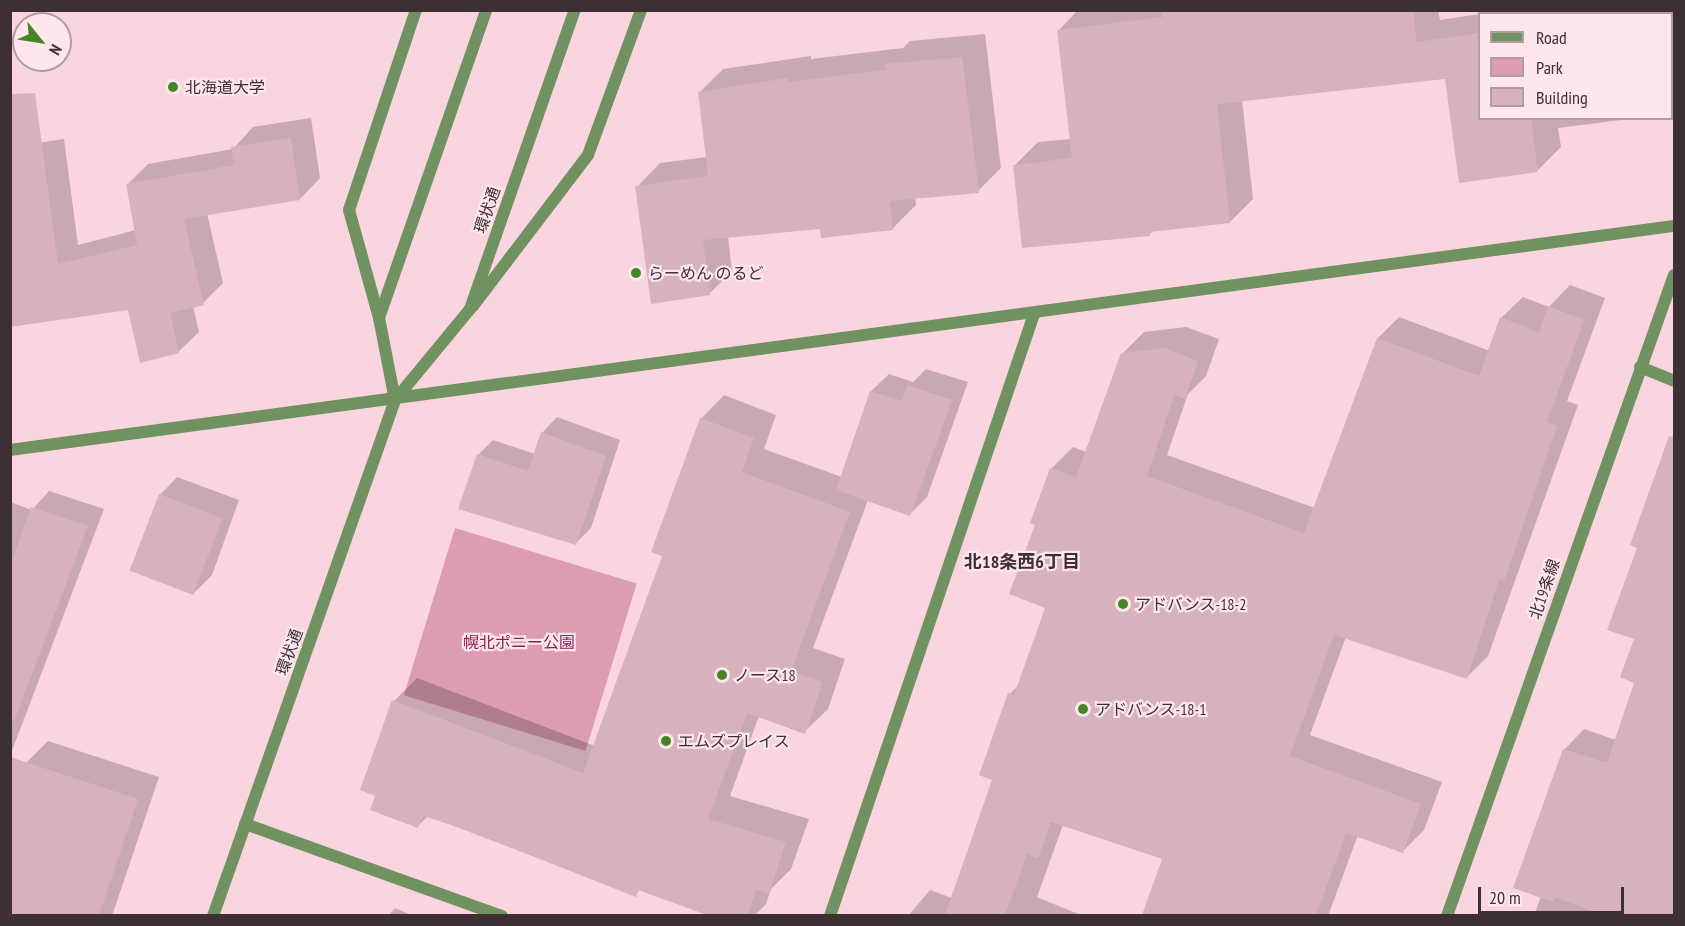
<!DOCTYPE html>
<html>
<head>
<meta charset="utf-8">
<style>
	body { margin:0 }
	#map { position:relative; width:1685px; height:926px; overflow:hidden; background:#fad4df; font-family:"PT Sans Narrow","Noto Sans JP",sans-serif }
	div>[style] { position:absolute }
	[style*='--x'] { left:calc(var(--x)*1px); top:calc(var(--y)*1px); width:calc(var(--w)*1px); rotate:calc(var(--a)*1deg) }
	.green>* { inset:0; background:#dc9db0; transform-origin:0 0 }
	.shadow>* { inset:0; background:#0003 }
	.building>* { inset:0; background:#d7b2bd; transform-origin:0 0 }
	.service>* { height:12px; margin:-6px; padding:0 6px; transform-origin:6px; border-radius:6px; background:#6f9260 }
	.minor>* { height:12px; margin:-6px; padding:0 6px; transform-origin:6px; border-radius:6px; background:#6f9260 }
	.tertiary>* { height:12px; margin:-6px; padding:0 6px; transform-origin:6px; border-radius:6px; background:#6f9260 }
	.dots>* { width:16px; height:16px; translate:-50% -50%; box-sizing:border-box; border:3px solid #fde6ec; border-radius:50% }
	span { translate:-50% -50%; white-space:nowrap; text-align:center; line-height:1.15; -webkit-text-stroke:4.5px #fde6ec; paint-order:stroke }
	.poi-label { font-size:16px; color:#3d2f33 }
	.left { translate:0 -50%; text-align:left }
	.street-label { font-size:16px; color:#3d2f33 }
	.park-label { font-size:16px; color:#902051 }
	.neighbourhood-label { font-size:18px; color:#3d2f33; font-weight:700 }
	.frame { position:absolute; inset:0; border:12px solid #3d2f33; pointer-events:none }
	.legend { position:absolute; left:1478px; top:12px; width:195px; height:108px; box-sizing:border-box; background:#fde6ec; border:2px solid #b09da2; margin:0; padding:8px 10px; list-style:none; font-size:18px; color:#3d2f33 }
	.legend li { display:flex; align-items:center; gap:12px; height:30px }
	.legend b { width:30px; border:2px solid #b09da2 }
	.north { position:absolute; left:12px; top:12px; width:60px; height:60px; box-sizing:border-box; background:#fde6ec; border:2px solid #b09da2; border-radius:50%; rotate:120deg; font-size:16px; font-weight:700; line-height:24px; text-align:center; color:#3d2f33 }
	.north::after { content:''; display:block; margin:auto; width:21px; height:27px; background:#468525; clip-path:polygon(50% 0,100% 100%,50% 72%,0 100%) }
	.scale { position:absolute; left:1478px; top:887px; width:146px; height:27px; box-sizing:border-box; border:3px solid #3d2f33; border-top:0; padding-left:8px; font-size:18px; line-height:21px; white-space:nowrap; color:#3d2f33; -webkit-text-stroke:4px #fde6ec; paint-order:stroke }
</style>
</head>
<body>
<div id="map">
	<div class="green">
		<div style="left:455px;top:528px;width:190px;height:175px;rotate:17deg"></div>
	</div>
	<div class="shadow">
		<div style="clip-path:polygon(1078px 10px,1438px 10px,1440px 20px,1480px 14px,1480px 118px,1637px 118px,1558px 128px,1561px 147px,1538px 170px,1461px 181px,1447px 77px,1242px 100px,1253px 199px,1230px 222px,1154px 230px,1149px 235px,1015px 165px,1038px 142px,1071px 139px,1058px 31px)"></div>
		<div style="clip-path:polygon(1508px 10px,1674px 10px,1674px 114px,1672px 114px,1672px 14px,1487px 14px)"></div>
		<div style="clip-path:polygon(985px 34px,1001px 168px,978px 191px,915px 197px,916px 205px,893px 228px,821px 228px,728px 236px,732px 271px,709px 294px,637px 187px,660px 163px,707px 157px,700px 92px,723px 69px,811px 56px,811px 59px,903px 48px,910px 41px)"></div>
		<div style="clip-path:polygon(311px 118px,320px 178px,300px 199px,207px 213px,223px 283px,203px 303px,193px 306px,199px 332px,178px 352px,129px 308px,10px 325px,10px 147px,64px 139px,78px 245px,136px 230px,128px 184px,148px 164px,233px 149px,253px 127px)"></div>
		<div style="clip-path:polygon(1570px 285px,1605px 298px,1567px 401px,1578px 405px,1488px 656px,1467px 677px,1346px 637px,1310px 735px,1442px 782px,1424px 830px,1403px 851px,1358px 835px,1328px 916px,1144px 916px,1164px 858px,1063px 825px,1037px 897px,1083px 916px,908px 916px,930px 890px,952px 898px,994px 779px,1010px 694px,1019px 685px,1047px 607px,1037px 524px,1051px 469px,1073px 447px,1086px 452px,1122px 354px,1144px 332px,1186px 327px,1219px 339px,1206px 376px,1188px 394px,1167px 455px,1315px 508px,1378px 338px,1399px 317px,1490px 351px,1501px 318px,1523px 297px,1549px 307px)"></div>
		<div style="clip-path:polygon(926px 369px,968px 382px,927px 497px,910px 514px,868px 500px,813px 648px,845px 659px,828px 709px,804px 732px,759px 716px,730px 796px,809px 819px,791px 869px,771px 889px,766px 904px,754px 916px,712px 916px,640px 890px,635px 895px,428px 816px,418px 826px,377px 795px,394px 701px,417px 678px,595px 746px,664px 555px,701px 419px,724px 395px,776px 415px,764px 449px,842px 477px,871px 391px,889px 374px,913px 382px)"></div>
		<div style="clip-path:polygon(557px 417px,620px 440px,591px 528px,575px 544px,478px 455px,493px 440px,535px 454px,542px 433px)"></div>
		<div style="clip-path:polygon(1674px 432px,1674px 916px,1534px 916px,1541px 896px,1564px 750px,1584px 729px,1616px 740px,1636px 682px,1639px 547px)"></div>
		<div style="clip-path:polygon(177px 477px,239px 500px,212px 575px,194px 593px,160px 495px)"></div>
		<div style="clip-path:polygon(49px 491px,104px 509px,10px 756px,10px 502px,32px 510px)"></div>
		<div style="clip-path:polygon(48px 741px,159px 777px,112px 916px,10px 916px,10px 811px,27px 762px)"></div>
		<div style="clip-path:polygon(395px 908px,414px 916px,388px 916px)"></div>
	</div>
	<div class="building">
		<div style="clip-path:polygon(1162px 10px,1413px 10px,1417px 42px,1479px 33px,1479px 118px,1531px 118px,1538px 172px,1459px 183px,1445px 79px,1217px 104px,1230px 223px,1150px 232px,1150px 236px,1022px 248px,1013px 165px,1072px 158px,1057px 30px,1163px 17px)"></div>
		<div style="clip-path:polygon(962px 57px,979px 193px,890px 201px,893px 230px,821px 238px,820px 229px,703px 240px,710px 295px,651px 304px,635px 186px,708px 176px,698px 92px,788px 78px,788px 82px,886px 70px,885px 64px)"></div>
		<div style="clip-path:polygon(35px 93px,58px 264px,137px 245px,126px 184px,234px 165px,231px 147px,291px 138px,300px 200px,184px 219px,204px 305px,170px 313px,179px 353px,140px 363px,128px 310px,10px 327px,10px 94px)"></div>
		<div style="clip-path:polygon(1548px 306px,1584px 320px,1547px 422px,1557px 426px,1504px 581px,1499px 579px,1467px 679px,1334px 635px,1290px 756px,1421px 804px,1403px 853px,1346px 833px,1316px 915px,1142px 915px,1162px 859px,1051px 822px,1038px 858px,1027px 854px,1005px 915px,945px 915px,992px 780px,979px 775px,1008px 693px,1014px 695px,1045px 608px,1009px 594px,1035px 525px,1030px 523px,1050px 468px,1076px 477px,1121px 353px,1164px 348px,1198px 361px,1185px 399px,1174px 395px,1147px 476px,1304px 533px,1377px 338px,1479px 376px,1500px 317px,1539px 332px)"></div>
		<div style="clip-path:polygon(907px 385px,952px 400px,910px 516px,836px 490px,870px 391px,902px 401px)"></div>
		<div style="clip-path:polygon(700px 418px,754px 438px,742px 472px,850px 512px,791px 671px,823px 682px,805px 734px,747px 713px,708px 819px,786px 842px,769px 894px,756px 889px,748px 915px,707px 915px,638px 890px,636px 897px,461px 828px,423px 816px,418px 828px,370px 810px,375px 796px,360px 790px,392px 700px,583px 773px,662px 556px,651px 552px)"></div>
		<div style="clip-path:polygon(541px 432px,606px 456px,576px 545px,458px 509px,477px 454px,528px 471px)"></div>
		<div style="clip-path:polygon(1669px 436px,1674px 437px,1674px 915px,1603px 915px,1554px 897px,1553px 902px,1513px 888px,1563px 749px,1607px 763px,1634px 683px,1620px 677px,1634px 639px,1607px 630px,1637px 548px,1630px 545px)"></div>
		<div style="left:159px;top:494px;width:68px;height:82px;rotate:21deg"></div>
		<div style="clip-path:polygon(31px 507px,88px 526px,14px 721px,10px 720px,10px 566px)"></div>
		<div style="clip-path:polygon(10px 757px,138px 799px,99px 915px,10px 915px)"></div>
	</div>
	<div class="service">
		<div style="--x:473;--y:306;--w:190;--a:-52.7"></div>
		<div style="--x:588;--y:155;--w:154;--a:-69.9"></div>
		<div style="--x:379;--y:318;--w:112;--a:-105.5"></div>
		<div style="--x:349;--y:210;--w:211;--a:-71.5"></div>
	</div>
	<div class="minor">
		<div style="--x:1640;--y:367;--w:37;--a:22"></div>
		<div style="--x:10;--y:450;--w:1679;--a:-7.67"></div>
		<div style="--x:245;--y:824;--w:273;--a:19.7"></div>
		<div style="--x:830;--y:916;--w:636;--a:-71.28"></div>
		<div style="--x:1447;--y:916;--w:680;--a:-70.5"></div>
	</div>
	<div class="tertiary">
		<div style="--x:395;--y:400;--w:84;--a:-101"></div>
		<div style="--x:379;--y:318;--w:326;--a:-70.8"></div>
		<div style="--x:213;--y:916;--w:547;--a:-70.57"></div>
		<div style="--x:395;--y:400;--w:118;--a:-50.5"></div>
		<div style="--x:470;--y:309;--w:317;--a:-70.7"></div>
	</div>
	<div class="dots">
		<div style="left:173px;top:87px;background:#468525"></div>
		<div style="left:636px;top:273px;background:#468525"></div>
		<div style="left:1123px;top:604px;background:#468525"></div>
		<div style="left:722px;top:675px;background:#468525"></div>
		<div style="left:1083px;top:709px;background:#468525"></div>
		<div style="left:666px;top:741px;background:#468525"></div>
	</div>
	<div class="poi-label">
		<span class="left" style="left:185px;top:87px">北海道大学</span>
		<span class="left" style="left:648px;top:273px">らーめん のるど</span>
		<span class="left" style="left:1135px;top:604px">アドバンス-18-2</span>
		<span class="left" style="left:734px;top:675px">ノース18</span>
		<span class="left" style="left:1095px;top:709px">アドバンス-18-1</span>
		<span class="left" style="left:678px;top:741px">エムズプレイス</span>
	</div>
	<div class="street-label">
		<span style="left:487px;top:210px;rotate:-71deg">環状通</span>
		<span style="left:1544px;top:589px;rotate:-71deg">北19条線</span>
		<span style="left:289px;top:652px;rotate:-70deg">環状通</span>
	</div>
	<div class="park-label">
		<span style="left:519px;top:642px">幌北ポニー公園</span>
	</div>
	<div class="neighbourhood-label">
		<span style="left:1022px;top:562px">北18条西6丁目</span>
	</div>
	<div class="frame"></div>
	<ul class="legend">
	<li><b style="height:8px;background:#6f9260"></b>Road</li>
	<li><b style="height:16px;background:#dc9db0"></b>Park</li>
	<li><b style="height:16px;background:#d7b2bd"></b>Building</li>
	</ul>
	<div class="north">N</div>
	<div class="scale">20 m</div>
</div>
</body>
</html>
